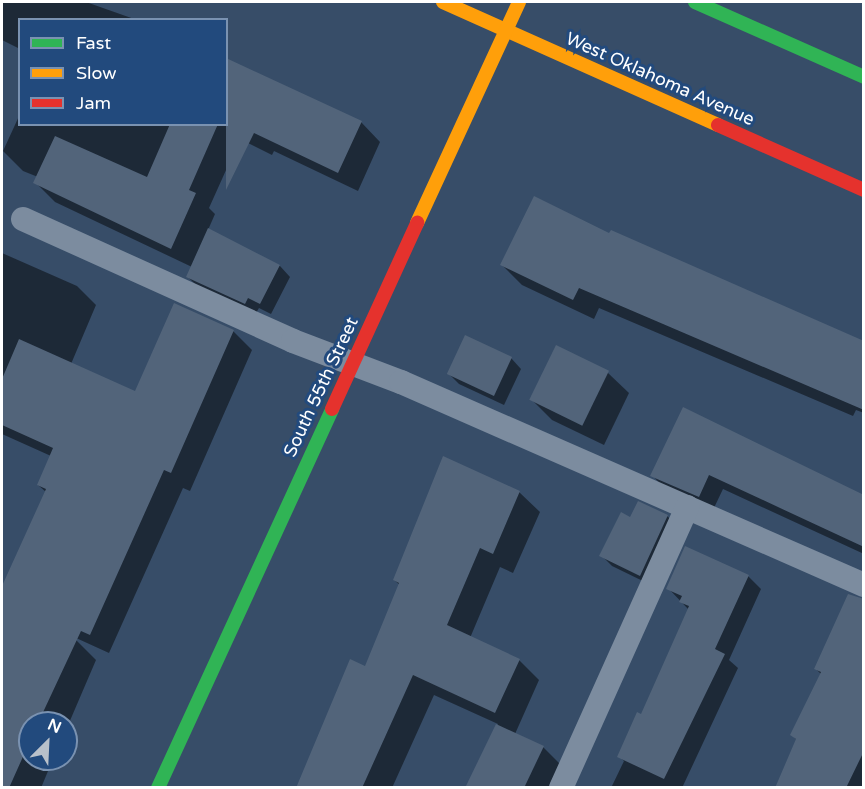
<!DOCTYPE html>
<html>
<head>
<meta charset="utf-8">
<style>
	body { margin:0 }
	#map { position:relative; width:865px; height:789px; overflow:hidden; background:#374d68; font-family:"Varela Round",sans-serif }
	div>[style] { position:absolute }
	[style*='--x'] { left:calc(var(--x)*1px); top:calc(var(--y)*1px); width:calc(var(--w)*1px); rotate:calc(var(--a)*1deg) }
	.shadow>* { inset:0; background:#0007 }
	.building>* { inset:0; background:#52647a; transform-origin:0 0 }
	.lane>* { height:24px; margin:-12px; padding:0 12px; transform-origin:12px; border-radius:12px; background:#7c8c9f }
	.fast>* { height:14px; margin:-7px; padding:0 7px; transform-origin:7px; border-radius:7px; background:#30b455 }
	.slow>* { height:14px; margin:-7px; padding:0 7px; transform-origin:7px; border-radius:7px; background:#ff9f0a }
	.jam>* { height:14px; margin:-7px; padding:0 7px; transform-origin:7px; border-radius:7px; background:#e5322d }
	span { translate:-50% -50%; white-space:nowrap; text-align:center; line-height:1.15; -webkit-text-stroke:6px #224a7d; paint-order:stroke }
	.street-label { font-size:18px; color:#fff }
	.frame { position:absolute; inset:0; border:3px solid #fff; pointer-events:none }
	.legend { position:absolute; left:18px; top:18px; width:210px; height:108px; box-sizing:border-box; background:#224a7d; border:2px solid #7a92b1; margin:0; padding:8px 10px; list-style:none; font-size:18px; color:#fff }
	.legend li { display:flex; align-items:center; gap:12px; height:30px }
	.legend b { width:30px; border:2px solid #7a92b1 }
	.north { position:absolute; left:18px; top:711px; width:60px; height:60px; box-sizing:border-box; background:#224a7d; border:2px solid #7a92b1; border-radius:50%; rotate:24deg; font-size:16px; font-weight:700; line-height:24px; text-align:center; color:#fff }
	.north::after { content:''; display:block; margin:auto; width:21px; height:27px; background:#b9c1ca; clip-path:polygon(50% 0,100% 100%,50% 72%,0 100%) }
</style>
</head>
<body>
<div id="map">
	<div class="shadow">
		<div style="clip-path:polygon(2px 2px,86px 2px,137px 20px,20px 20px,20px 49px,2px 40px)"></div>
		<div style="clip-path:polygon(20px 114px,20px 124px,361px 122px,380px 142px,358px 191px,274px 151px,272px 155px,240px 139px,209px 208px,215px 214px,208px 230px,280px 266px,290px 277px,271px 314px,259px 308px,256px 313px,198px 287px,188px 277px,192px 267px,55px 202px,35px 182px,38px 177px,23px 171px,3px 151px)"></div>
		<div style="clip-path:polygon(610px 235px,864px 345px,864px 413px,856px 410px,853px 416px,599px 308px,594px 319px,522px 285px,502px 265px)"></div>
		<div style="clip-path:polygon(2px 253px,77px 286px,96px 305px,71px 364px,136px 393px,233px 331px,252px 350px,190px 491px,183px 488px,109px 653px,19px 612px,2px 594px,46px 492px,38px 485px,51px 456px,2px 434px)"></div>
		<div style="clip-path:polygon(557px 347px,608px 373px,629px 393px,604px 445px,552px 420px,532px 400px)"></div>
		<div style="clip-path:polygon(511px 358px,521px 369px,504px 405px,459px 384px,449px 374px)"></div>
		<div style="clip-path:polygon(684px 409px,864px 498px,864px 554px,723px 489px,713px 510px,666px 490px,652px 475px)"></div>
		<div style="clip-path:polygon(519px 492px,540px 512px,513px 573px,500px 567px,470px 638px,519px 660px,539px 680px,515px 734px,543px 747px,560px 764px,548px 788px,479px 788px,473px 775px,498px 724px,434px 695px,392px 788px,298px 788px,365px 668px,400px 585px,394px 580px)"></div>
		<div style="clip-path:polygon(667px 516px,678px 526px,651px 585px,612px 566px,601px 555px,631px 519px)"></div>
		<div style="clip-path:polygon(748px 576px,761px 589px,729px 660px,738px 668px,682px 788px,611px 788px,624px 761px,619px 756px,642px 716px,689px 610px,668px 588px)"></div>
		<div style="clip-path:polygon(864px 627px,864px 788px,777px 788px,797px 740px,792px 735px,821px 674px,816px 669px)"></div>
		<div style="clip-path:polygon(76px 640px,96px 660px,66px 730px,66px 723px,30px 723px,30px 759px,53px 759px,41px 788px,2px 788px,2px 649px)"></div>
	</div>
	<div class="building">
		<div style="clip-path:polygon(226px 58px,362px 121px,338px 173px,254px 133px,226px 190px)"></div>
		<div style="clip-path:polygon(170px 124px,218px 124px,189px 190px,196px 193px,171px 249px,33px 183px,55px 136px,147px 177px)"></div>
		<div style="clip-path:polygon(534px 196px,609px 233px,611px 230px,864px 341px,864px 410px,579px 288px,573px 300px,500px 265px)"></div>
		<div style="clip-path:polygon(208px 228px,280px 265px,260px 304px,248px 298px,245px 304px,186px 277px)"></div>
		<div style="clip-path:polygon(174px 303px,234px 330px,171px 473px,164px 470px,90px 635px,81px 631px,38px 723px,30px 723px,30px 741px,9px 788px,2px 788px,2px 586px,46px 489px,37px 485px,53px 448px,2px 425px,2px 379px,19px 339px,135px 391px)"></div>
		<div style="left:465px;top:335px;width:52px;height:43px;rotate:25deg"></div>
		<div style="left:556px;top:345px;width:59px;height:61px;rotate:26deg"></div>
		<div style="clip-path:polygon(683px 407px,864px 495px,864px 547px,709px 475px,699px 497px,650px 476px)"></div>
		<div style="clip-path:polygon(443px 456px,520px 491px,493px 554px,480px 548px,447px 625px,520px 659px,495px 713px,413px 675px,362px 788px,296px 788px,350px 659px,365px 666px,399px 583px,393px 580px)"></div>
		<div style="clip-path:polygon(638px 501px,668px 515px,640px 576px,599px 556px,621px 512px,630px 517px)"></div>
		<div style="clip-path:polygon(685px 546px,749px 575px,715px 649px,725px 654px,664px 779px,617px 757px,637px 712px,641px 714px,689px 606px,679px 602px,682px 596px,666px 589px)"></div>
		<div style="clip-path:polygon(848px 594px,864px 599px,864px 751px,846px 788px,775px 788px,796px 739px,790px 735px,821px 672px,814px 669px)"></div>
		<div style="clip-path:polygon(496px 724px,544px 746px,524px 788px,465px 788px)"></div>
	</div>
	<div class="lane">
		<div style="--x:23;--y:219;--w:296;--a:24.3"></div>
		<div style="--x:293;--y:341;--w:116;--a:20.8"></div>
		<div style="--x:401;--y:382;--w:506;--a:23.67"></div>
		<div style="--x:561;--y:788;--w:308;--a:-65.8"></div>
	</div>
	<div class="fast">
		<div style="--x:695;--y:2;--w:185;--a:23.9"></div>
		<div style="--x:158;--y:788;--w:417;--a:-65.3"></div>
	</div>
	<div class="slow">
		<div style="--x:443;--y:2;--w:301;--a:24.1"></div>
		<div style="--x:417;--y:223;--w:243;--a:-65.2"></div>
	</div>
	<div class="jam">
		<div style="--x:718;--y:125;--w:160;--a:24"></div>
		<div style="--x:332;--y:409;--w:205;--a:-65.4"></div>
	</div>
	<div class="street-label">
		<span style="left:660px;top:79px;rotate:24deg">West Oklahoma Avenue</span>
		<span style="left:321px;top:387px;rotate:-65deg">South 55th Street</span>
	</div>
	<div class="frame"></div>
	<ul class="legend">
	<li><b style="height:8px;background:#30b455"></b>Fast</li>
	<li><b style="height:8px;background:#ff9f0a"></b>Slow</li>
	<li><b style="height:8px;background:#e5322d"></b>Jam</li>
	</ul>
	<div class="north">N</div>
</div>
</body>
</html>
